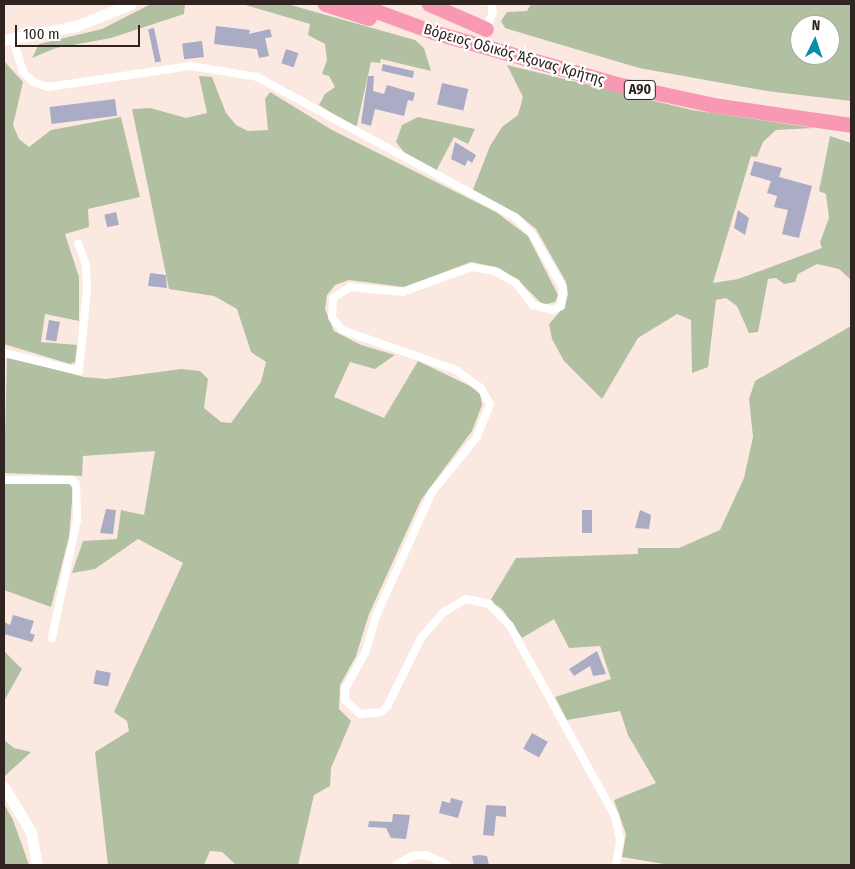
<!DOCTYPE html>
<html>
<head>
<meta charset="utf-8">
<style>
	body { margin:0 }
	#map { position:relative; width:855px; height:869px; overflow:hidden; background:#fbe9e1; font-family:"Fira Sans Condensed",sans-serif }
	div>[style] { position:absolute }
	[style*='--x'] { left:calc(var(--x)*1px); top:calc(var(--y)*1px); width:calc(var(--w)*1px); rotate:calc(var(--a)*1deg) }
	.green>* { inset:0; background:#b0c0a1 }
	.building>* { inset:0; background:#aaabc5; transform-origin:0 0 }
	.street>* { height:8px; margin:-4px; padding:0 4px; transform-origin:4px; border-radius:4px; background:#fff }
	.secondary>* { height:11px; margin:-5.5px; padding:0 5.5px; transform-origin:5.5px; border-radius:5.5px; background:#fff }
	.highway>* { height:15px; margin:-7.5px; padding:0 7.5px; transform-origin:7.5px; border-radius:7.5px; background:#f898b3 }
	span { translate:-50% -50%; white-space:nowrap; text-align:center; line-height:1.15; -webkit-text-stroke:4.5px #fff; paint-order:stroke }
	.shield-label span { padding:1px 4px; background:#fff; border:1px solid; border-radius:4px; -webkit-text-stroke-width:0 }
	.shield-label { font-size:14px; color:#2f2420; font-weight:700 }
	.street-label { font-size:15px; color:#2f2420 }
	.frame { position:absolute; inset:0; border:5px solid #2f2420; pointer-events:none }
	.north { position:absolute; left:790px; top:15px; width:50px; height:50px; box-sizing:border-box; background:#fff; border:1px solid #aca7a6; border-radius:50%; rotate:4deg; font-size:14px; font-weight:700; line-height:20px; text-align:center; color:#2f2420 }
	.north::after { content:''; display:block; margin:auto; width:18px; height:22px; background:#048eac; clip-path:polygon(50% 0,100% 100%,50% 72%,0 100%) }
	.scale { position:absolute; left:15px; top:25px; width:125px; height:22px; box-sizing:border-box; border:2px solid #2f2420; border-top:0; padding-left:6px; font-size:15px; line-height:18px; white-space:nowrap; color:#2f2420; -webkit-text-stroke:4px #fff; paint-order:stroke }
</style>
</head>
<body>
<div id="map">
	<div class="green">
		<div style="clip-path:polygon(151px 4px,185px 4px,184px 14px,111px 38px,56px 48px,32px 58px,39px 44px,102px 29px)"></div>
		<div style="clip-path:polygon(242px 4px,287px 4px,415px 40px,424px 48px,431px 71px,381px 59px,380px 63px,371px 62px,356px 129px,319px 105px,325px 94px,335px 87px,329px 76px,322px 74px,327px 60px,325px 44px,308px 35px,310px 24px)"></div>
		<div style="clip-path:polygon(evenodd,531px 4px,851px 4px,851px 101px,767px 91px,639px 68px,505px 28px,501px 21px,507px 12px,527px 11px,531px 4px,800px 25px,830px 25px,830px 55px,800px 55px,800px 25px)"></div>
		<div style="clip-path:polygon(4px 61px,23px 82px,13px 125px,19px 139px,29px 147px,51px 130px,121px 117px,140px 197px,88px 209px,89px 227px,65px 234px,79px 277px,79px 321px,45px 314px,41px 342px,77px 345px,75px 362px,70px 364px,4px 344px)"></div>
		<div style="clip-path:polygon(507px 65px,692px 110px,814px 128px,776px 130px,763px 142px,757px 157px,751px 156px,713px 283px,738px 279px,822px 248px,820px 242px,829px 218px,826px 194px,819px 191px,830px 136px,851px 143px,851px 280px,839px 269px,817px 264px,798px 274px,795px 282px,784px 284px,776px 278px,768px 279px,758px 332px,749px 333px,737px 306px,726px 298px,716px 300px,708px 367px,692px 373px,691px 320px,677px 314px,638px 338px,602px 399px,564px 361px,552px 339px,549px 324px,565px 306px,568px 294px,566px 282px,536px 229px,519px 215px,472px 192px,490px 146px,502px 127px,518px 115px,523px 97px)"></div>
		<div style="clip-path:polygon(199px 76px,212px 77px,226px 113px,236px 125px,248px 131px,268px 130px,265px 99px,270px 92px,332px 130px,496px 212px,528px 236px,558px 295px,555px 302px,543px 305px,518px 280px,499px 268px,471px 262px,404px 287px,349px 280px,335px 285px,327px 295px,325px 309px,334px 331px,361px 345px,395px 355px,375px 369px,350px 362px,334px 397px,384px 418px,418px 361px,470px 386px,480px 394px,482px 405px,472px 431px,421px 500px,369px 614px,356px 656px,340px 685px,339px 709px,351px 721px,331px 768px,330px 786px,314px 795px,298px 865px,236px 865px,222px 852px,210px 851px,204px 865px,108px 865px,95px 752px,129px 731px,127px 721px,114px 712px,183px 563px,138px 539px,95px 569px,72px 573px,83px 541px,117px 539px,121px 510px,144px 515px,155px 451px,83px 456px,82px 476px,4px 473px,7px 357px,84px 377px,106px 379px,181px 369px,200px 371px,208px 379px,204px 408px,221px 422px,231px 423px,261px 382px,266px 362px,251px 352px,237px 309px,214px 296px,169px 289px,132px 109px,150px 108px,186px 118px,207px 113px)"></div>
		<div style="clip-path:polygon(418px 117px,475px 129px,468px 144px,454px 137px,435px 173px,407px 156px,396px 142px,402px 125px)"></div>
		<div style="clip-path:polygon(851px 326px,851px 865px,670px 865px,622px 857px,626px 834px,614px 800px,656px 783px,628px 735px,620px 711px,567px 720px,555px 697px,611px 679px,600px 646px,569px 648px,554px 619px,522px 638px,502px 609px,490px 601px,516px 558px,638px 554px,638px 548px,679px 548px,720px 530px,744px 478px,753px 437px,749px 399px,755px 381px)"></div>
		<div style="clip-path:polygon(68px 482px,73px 489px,69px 537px,51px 607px,4px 590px,4px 484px)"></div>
		<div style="clip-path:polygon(4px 651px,22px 669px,4px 701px)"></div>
		<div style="clip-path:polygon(4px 740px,14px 748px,31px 752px,5px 776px)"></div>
		<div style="clip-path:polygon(4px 804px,13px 820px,29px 865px,4px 865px)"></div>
	</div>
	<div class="building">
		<div style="clip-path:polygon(216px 26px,250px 30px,249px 34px,270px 29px,272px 37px,265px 38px,269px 56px,259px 58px,257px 49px,214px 44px)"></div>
		<div style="left:154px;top:28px;width:34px;height:6px;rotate:78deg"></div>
		<div style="left:202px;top:41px;width:16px;height:20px;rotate:83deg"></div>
		<div style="left:286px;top:49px;width:13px;height:15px;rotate:18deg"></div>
		<div style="left:383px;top:64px;width:32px;height:7px;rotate:13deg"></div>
		<div style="clip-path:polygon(368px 76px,374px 76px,373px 91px,384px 94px,387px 85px,415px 93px,413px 101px,408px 100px,404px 116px,375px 109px,371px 126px,361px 123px)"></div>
		<div style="left:442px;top:83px;width:27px;height:22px;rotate:13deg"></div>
		<div style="left:115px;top:99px;width:17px;height:66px;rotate:83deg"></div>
		<div style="clip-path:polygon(455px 142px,476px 155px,472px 163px,468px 160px,465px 166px,451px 159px)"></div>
		<div style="clip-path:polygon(754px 161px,782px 168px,779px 177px,812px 186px,799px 238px,782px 234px,788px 210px,774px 207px,777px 196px,767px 193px,771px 181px,750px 175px)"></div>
		<div style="clip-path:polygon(738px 210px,749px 218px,745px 235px,734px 228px)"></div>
		<div style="left:116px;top:212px;width:13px;height:12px;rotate:77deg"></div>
		<div style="clip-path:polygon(150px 273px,166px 275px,167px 288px,148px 286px)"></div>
		<div style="left:49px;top:320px;width:11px;height:20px;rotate:10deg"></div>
		<div style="clip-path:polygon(106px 509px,116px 510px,113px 534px,100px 533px)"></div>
		<div style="left:582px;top:510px;width:10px;height:23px"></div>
		<div style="clip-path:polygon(640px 510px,651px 515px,649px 529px,635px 528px)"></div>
		<div style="clip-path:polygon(13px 615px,34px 621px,30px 633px,35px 635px,32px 642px,4px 634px,4px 622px,10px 625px)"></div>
		<div style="clip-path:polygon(597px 651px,606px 674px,593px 676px,590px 666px,574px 676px,569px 669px)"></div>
		<div style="left:96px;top:670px;width:15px;height:14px;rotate:11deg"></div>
		<div style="left:532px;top:733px;width:18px;height:18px;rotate:29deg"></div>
		<div style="clip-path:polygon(451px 798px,463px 801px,458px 818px,439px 813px,442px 801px,450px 803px)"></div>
		<div style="clip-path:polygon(486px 805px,506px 806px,506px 817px,496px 816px,494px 836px,483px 835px)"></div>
		<div style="clip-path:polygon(393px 814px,410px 815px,406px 839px,391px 838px,386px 828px,368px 827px,369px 821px,392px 822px)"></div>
		<div style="clip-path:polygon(480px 855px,487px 856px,489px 865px,474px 865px,472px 856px)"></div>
	</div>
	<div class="street">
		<div style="--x:486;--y:29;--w:18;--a:-68"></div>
		<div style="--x:493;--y:12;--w:8;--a:-104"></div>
		<div style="--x:13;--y:39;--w:34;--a:73"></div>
		<div style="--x:23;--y:72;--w:14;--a:45"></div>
		<div style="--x:33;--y:82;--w:16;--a:18"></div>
		<div style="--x:48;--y:87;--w:144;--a:-8.4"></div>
		<div style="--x:190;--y:66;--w:68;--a:9.3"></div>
		<div style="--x:257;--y:77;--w:294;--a:28.5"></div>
		<div style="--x:515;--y:217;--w:24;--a:45"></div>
		<div style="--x:532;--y:234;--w:62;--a:60.1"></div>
		<div style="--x:563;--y:288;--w:18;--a:96"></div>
		<div style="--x:561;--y:306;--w:9;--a:153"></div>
		<div style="--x:553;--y:310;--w:21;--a:-166"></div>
		<div style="--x:533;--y:305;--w:28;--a:-128"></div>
		<div style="--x:516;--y:283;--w:25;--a:-151"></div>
		<div style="--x:494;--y:271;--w:22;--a:-170"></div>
		<div style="--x:472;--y:267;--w:73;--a:160.1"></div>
		<div style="--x:403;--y:292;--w:53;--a:-174.6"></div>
		<div style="--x:350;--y:287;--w:20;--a:147"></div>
		<div style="--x:333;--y:298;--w:19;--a:93"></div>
		<div style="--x:332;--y:317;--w:16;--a:52"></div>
		<div style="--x:342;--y:330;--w:121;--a:19.3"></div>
		<div style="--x:456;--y:370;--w:31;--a:36"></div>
		<div style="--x:481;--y:388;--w:18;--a:61"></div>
		<div style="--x:490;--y:404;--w:35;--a:112"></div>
		<div style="--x:477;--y:437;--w:71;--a:129.3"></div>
		<div style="--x:432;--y:492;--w:136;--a:114.3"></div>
		<div style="--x:376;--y:616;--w:36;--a:106"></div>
		<div style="--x:366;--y:651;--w:43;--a:118.9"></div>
		<div style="--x:345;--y:689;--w:11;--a:90"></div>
		<div style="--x:345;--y:700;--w:21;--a:43"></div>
		<div style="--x:360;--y:714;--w:21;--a:-5"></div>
		<div style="--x:381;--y:712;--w:8;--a:-40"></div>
		<div style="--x:387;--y:707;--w:77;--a:-63.8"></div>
		<div style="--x:421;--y:638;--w:35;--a:-49"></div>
		<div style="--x:444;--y:612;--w:26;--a:-31"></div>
		<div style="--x:466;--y:599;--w:24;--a:12"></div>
		<div style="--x:489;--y:604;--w:30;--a:46"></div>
		<div style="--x:510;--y:626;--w:217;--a:61.1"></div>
		<div style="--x:615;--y:816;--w:25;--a:78"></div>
		<div style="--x:620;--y:840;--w:25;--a:99"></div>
		<div style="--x:4;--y:353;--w:77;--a:13.5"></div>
		<div style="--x:79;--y:371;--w:82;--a:-84.4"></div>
		<div style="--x:87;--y:289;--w:24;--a:-92"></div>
		<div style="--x:86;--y:265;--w:23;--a:-110"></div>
		<div style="--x:4;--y:480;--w:68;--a:0"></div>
		<div style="--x:72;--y:480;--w:6;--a:45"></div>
		<div style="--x:76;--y:484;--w:36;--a:88"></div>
		<div style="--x:77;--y:520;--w:121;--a:102"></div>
		<div style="--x:396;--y:865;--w:18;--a:-29"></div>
		<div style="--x:412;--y:856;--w:14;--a:-4"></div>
		<div style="--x:426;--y:855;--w:23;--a:25"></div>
	</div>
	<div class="secondary">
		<div style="--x:4;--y:40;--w:73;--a:-11"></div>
		<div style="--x:76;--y:26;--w:59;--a:-21.8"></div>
		<div style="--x:4;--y:787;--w:52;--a:59"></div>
		<div style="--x:31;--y:832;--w:34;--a:80"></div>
	</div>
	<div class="highway">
		<div style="--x:325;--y:4;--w:46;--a:17.7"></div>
		<div style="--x:357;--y:4;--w:81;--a:20.2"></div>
		<div style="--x:433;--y:32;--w:191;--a:15.8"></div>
		<div style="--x:617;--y:84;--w:98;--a:12.3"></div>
		<div style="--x:713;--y:105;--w:139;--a:8.2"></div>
		<div style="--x:429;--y:4;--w:62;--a:23.7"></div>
	</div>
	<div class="shield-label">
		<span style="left:640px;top:90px">Α90</span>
	</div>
	<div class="street-label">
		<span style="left:514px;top:55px;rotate:16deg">Βόρειος Οδικός Άξονας Κρήτης</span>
	</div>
	<div class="frame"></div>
	<div class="north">N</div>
	<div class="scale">100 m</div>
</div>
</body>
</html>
